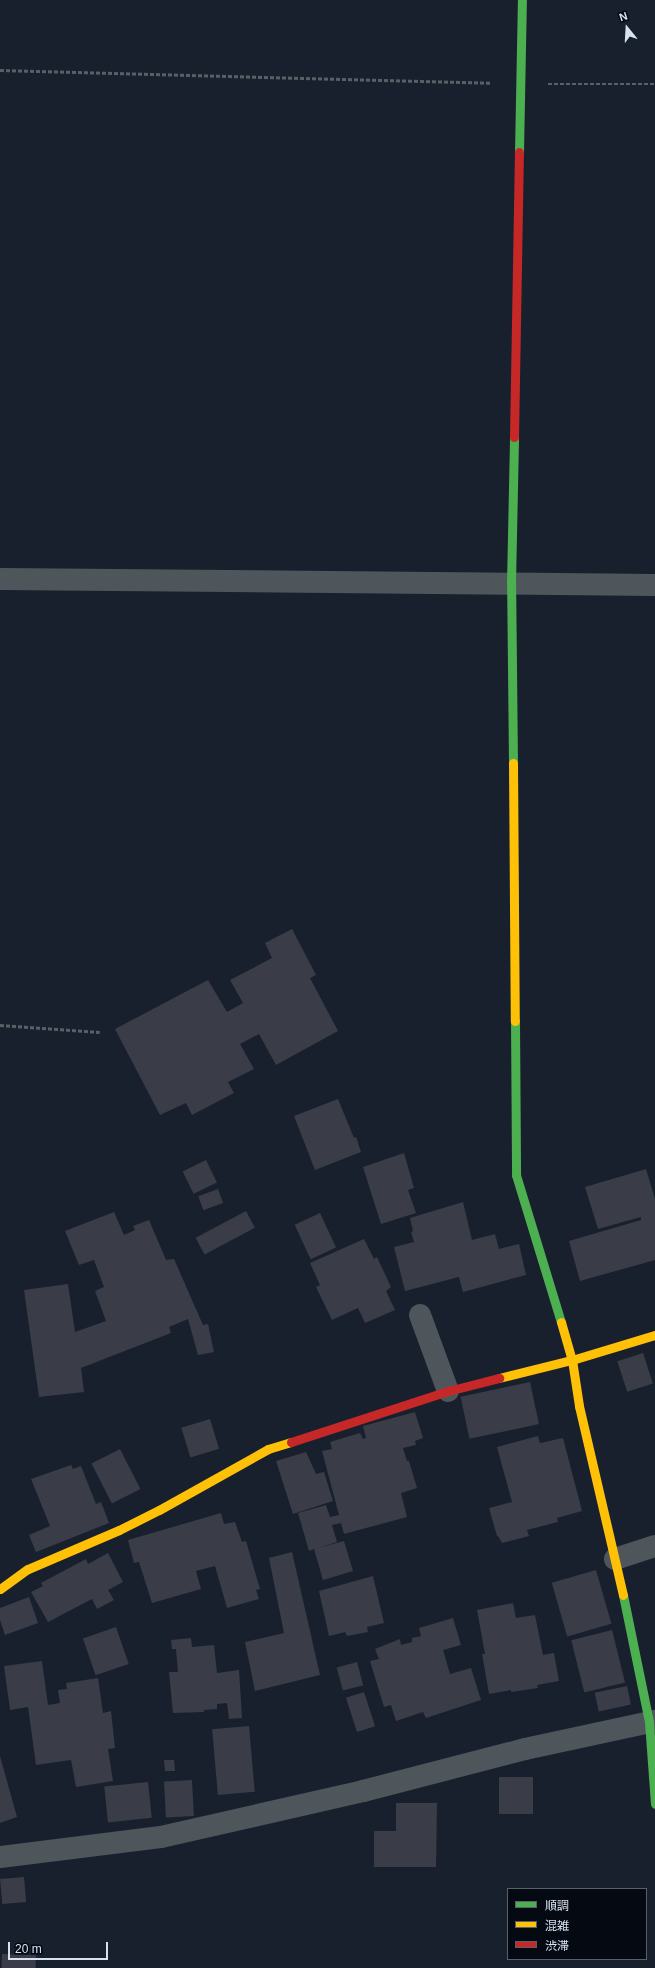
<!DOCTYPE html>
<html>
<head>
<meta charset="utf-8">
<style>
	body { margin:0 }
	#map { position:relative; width:655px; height:1968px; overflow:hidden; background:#18202d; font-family:Arial,"Noto Sans JP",sans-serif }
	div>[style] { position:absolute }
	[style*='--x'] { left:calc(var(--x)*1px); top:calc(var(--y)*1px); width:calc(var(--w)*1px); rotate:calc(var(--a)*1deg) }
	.building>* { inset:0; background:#3a3c48; transform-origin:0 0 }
	.path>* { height:2.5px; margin-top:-1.25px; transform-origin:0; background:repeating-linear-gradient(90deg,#585f65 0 4px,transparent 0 6px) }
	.street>* { height:22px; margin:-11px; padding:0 11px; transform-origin:11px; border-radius:11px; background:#4e565c }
	.fast>* { height:9px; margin:-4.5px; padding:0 4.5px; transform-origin:4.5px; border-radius:4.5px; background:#4caf50 }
	.slow>* { height:9px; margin:-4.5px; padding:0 4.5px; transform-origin:4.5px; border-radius:4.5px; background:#ffc107 }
	.jam>* { height:9px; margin:-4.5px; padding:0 4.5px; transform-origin:4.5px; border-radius:4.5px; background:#c62828 }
	span { translate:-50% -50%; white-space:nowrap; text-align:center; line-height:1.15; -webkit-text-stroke:3px #040912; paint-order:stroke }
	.legend { position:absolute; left:507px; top:1888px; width:140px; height:72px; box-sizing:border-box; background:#040912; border:1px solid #58606b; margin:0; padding:5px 7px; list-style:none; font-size:12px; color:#d7e2f1 }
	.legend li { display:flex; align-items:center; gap:8px; height:20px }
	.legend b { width:20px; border:1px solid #58606b }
	.north { position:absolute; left:607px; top:8px; width:40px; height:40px; -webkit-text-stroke:3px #040912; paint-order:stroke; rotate:342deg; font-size:11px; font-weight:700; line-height:16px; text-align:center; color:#d7e2f1 }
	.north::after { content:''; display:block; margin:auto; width:14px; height:18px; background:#d7e2f1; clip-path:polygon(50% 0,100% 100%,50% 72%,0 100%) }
	.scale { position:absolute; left:8px; top:1942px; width:100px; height:18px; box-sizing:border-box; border:2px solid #d7e2f1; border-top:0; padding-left:5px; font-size:12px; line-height:14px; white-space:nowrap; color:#d7e2f1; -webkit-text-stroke:3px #040912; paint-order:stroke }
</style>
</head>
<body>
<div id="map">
	<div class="building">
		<div style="clip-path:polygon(292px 929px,316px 975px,310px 978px,338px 1031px,276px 1065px,259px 1034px,240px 1044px,254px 1069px,228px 1082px,234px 1093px,192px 1115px,186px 1103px,160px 1115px,115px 1029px,208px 980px,227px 1012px,243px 1003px,230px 980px,272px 958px,265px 943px)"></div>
		<div style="clip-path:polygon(338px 1099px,354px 1138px,356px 1137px,361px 1152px,315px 1170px,294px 1116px)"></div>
		<div style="clip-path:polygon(404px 1153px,414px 1188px,408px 1190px,416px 1213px,381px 1224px,363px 1167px)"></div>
		<div style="left:206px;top:1160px;width:25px;height:26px;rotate:64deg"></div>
		<div style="clip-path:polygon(646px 1169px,655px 1199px,655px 1260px,580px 1281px,569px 1241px,641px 1220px,641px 1217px,598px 1229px,585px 1187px)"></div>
		<div style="left:218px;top:1189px;width:15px;height:21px;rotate:70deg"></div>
		<div style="clip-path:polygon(463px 1202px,472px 1240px,495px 1234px,499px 1249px,519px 1244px,526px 1275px,463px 1292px,459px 1277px,405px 1291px,394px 1247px,414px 1242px,411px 1232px,413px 1231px,410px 1218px)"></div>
		<div style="left:246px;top:1211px;width:19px;height:57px;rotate:62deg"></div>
		<div style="clip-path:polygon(114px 1212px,124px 1235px,135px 1230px,133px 1226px,149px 1220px,166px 1260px,174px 1259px,203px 1325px,208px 1324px,214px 1352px,198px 1355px,188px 1319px,169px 1327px,171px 1333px,81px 1368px,84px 1392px,39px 1397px,24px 1290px,68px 1284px,75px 1332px,106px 1321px,95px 1291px,104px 1287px,94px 1260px,79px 1265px,65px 1231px)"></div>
		<div style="left:320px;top:1213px;width:38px;height:28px;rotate:65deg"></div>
		<div style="clip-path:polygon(364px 1239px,374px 1259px,377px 1257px,391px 1287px,386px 1291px,395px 1310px,365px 1323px,358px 1308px,332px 1320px,316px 1287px,320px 1285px,310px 1263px)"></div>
		<div style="left:643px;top:1353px;width:32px;height:27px;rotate:72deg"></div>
		<div style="left:530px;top:1382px;width:43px;height:71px;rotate:78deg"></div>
		<div style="clip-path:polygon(415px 1412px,423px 1438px,415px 1441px,416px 1445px,403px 1448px,407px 1461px,409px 1461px,417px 1488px,401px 1493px,407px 1517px,344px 1534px,341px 1523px,332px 1525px,337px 1542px,318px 1548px,344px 1541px,353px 1571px,323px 1580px,314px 1549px,309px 1551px,298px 1513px,326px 1505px,330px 1517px,339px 1515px,322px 1451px,332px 1449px,330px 1442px,360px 1433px,363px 1439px,366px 1438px,363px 1426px)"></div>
		<div style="left:210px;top:1419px;width:31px;height:30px;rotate:73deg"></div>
		<div style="clip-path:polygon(538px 1436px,540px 1443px,563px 1438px,582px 1511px,557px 1518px,558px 1522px,527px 1530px,529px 1536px,502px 1543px,498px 1536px,497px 1536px,489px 1508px,512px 1502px,497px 1447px)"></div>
		<div style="left:120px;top:1449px;width:45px;height:32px;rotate:63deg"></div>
		<div style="clip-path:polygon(306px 1452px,316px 1474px,324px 1472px,333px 1501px,293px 1514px,276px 1461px)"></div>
		<div style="clip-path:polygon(71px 1465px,73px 1469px,81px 1466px,96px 1504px,101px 1502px,109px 1523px,36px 1552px,29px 1535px,50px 1526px,31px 1479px)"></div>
		<div style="clip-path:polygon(221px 1513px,224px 1524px,235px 1522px,242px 1542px,246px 1541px,260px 1589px,256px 1590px,259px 1599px,227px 1608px,215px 1566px,196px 1571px,201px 1589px,152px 1603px,139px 1562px,134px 1563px,128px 1540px)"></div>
		<div style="clip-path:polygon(292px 1552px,320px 1675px,255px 1691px,245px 1642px,284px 1633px,269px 1558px)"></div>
		<div style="clip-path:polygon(108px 1553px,123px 1582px,108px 1590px,114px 1600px,97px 1609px,92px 1599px,48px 1622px,31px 1592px,43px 1586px,41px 1583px,86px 1559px,88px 1564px)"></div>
		<div style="left:596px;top:1570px;width:56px;height:46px;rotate:74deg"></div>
		<div style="clip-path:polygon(373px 1576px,384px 1623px,367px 1627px,368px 1632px,347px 1636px,345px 1632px,329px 1636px,319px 1591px)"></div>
		<div style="clip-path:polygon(29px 1597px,38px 1623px,5px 1635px,0 1620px,0 1608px)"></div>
		<div style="clip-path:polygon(513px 1603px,516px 1618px,535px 1615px,543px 1655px,554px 1653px,559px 1681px,537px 1685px,538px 1688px,511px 1692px,511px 1690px,489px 1694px,482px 1654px,485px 1654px,477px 1610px)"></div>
		<div style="clip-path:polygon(453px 1618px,461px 1645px,443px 1650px,450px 1674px,471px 1668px,481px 1700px,426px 1718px,423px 1712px,396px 1721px,391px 1705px,384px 1707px,370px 1661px,379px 1659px,375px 1649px,400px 1639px,401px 1645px,412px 1642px,412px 1638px,421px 1636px,419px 1628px)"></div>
		<div style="left:116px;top:1627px;width:39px;height:35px;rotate:71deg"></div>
		<div style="left:612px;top:1630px;width:54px;height:42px;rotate:76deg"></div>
		<div style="clip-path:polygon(191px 1638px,192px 1647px,214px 1645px,217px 1673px,239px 1670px,242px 1718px,229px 1719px,227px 1703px,217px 1704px,217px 1709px,204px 1710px,204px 1712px,173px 1713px,169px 1672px,178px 1672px,176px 1649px,172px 1649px,171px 1640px)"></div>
		<div style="clip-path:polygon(42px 1661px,48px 1705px,60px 1703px,58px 1690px,67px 1689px,66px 1683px,98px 1678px,103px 1713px,111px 1711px,115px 1748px,108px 1749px,113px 1781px,76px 1787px,71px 1760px,36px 1765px,28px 1707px,10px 1710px,4px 1666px)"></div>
		<div style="left:357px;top:1662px;width:24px;height:21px;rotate:75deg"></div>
		<div style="left:627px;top:1686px;width:19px;height:33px;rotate:78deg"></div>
		<div style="left:364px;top:1692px;width:36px;height:19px;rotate:72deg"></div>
		<div style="left:249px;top:1726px;width:66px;height:37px;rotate:85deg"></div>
		<div style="clip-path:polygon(0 1756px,17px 1817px,0 1823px)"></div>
		<div style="clip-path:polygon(164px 1760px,174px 1760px,175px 1771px,165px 1771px)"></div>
		<div style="left:533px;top:1777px;width:37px;height:34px;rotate:90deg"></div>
		<div style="left:192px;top:1780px;width:36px;height:28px;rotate:87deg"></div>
		<div style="left:148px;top:1782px;width:36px;height:44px;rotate:84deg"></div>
		<div style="clip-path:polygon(396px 1803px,437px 1803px,436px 1867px,374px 1867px,374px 1831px,396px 1831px)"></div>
		<div style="left:24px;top:1877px;width:25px;height:24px;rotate:85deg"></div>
		<div style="left:2px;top:1954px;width:34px;height:14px;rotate:2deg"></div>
	</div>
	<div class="path">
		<div style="--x:0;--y:70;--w:491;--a:1.5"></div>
		<div style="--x:548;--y:84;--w:107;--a:0"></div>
		<div style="--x:0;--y:1025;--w:100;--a:4"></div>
	</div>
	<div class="street">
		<div style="--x:0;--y:579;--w:655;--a:0.52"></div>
		<div style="--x:420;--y:1315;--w:81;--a:69.8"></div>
		<div style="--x:615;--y:1559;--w:42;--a:-18"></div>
		<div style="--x:0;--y:1857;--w:162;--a:-7.1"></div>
		<div style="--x:161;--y:1837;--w:207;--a:-12.8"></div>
		<div style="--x:363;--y:1791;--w:167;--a:-14.5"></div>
		<div style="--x:525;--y:1749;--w:133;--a:-12.2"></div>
	</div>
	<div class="fast">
		<div style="--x:519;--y:152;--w:152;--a:-88.9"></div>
		<div style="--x:513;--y:763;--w:180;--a:-90.6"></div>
		<div style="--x:511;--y:583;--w:146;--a:-88.8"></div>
		<div style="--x:515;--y:1021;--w:154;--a:89.6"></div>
		<div style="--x:516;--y:1175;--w:154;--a:73"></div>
		<div style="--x:623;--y:1595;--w:130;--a:78.4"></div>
		<div style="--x:649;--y:1722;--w:82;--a:85.8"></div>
	</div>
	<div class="slow">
		<div style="--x:513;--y:763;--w:258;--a:89.6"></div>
		<div style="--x:561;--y:1322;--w:40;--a:74"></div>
		<div style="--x:572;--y:1360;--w:47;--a:81.3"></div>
		<div style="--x:579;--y:1406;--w:194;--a:76.9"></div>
		<div style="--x:499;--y:1378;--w:75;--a:-13.9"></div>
		<div style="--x:572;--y:1360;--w:87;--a:-16.8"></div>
		<div style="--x:0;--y:1589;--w:34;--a:-36"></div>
		<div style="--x:28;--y:1569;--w:99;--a:-23.2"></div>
		<div style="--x:119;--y:1530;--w:45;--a:-26.6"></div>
		<div style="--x:159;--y:1510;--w:125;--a:-29.2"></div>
		<div style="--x:268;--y:1449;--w:24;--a:-17"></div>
	</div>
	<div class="jam">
		<div style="--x:514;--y:437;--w:285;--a:-89"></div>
		<div style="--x:291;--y:1442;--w:165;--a:-18"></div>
		<div style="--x:448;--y:1391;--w:53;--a:-14.3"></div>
	</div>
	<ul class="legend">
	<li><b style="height:5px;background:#4caf50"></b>順調</li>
	<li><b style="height:5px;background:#ffc107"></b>混雑</li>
	<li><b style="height:5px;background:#c62828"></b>渋滞</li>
	</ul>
	<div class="north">N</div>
	<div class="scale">20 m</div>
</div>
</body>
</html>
